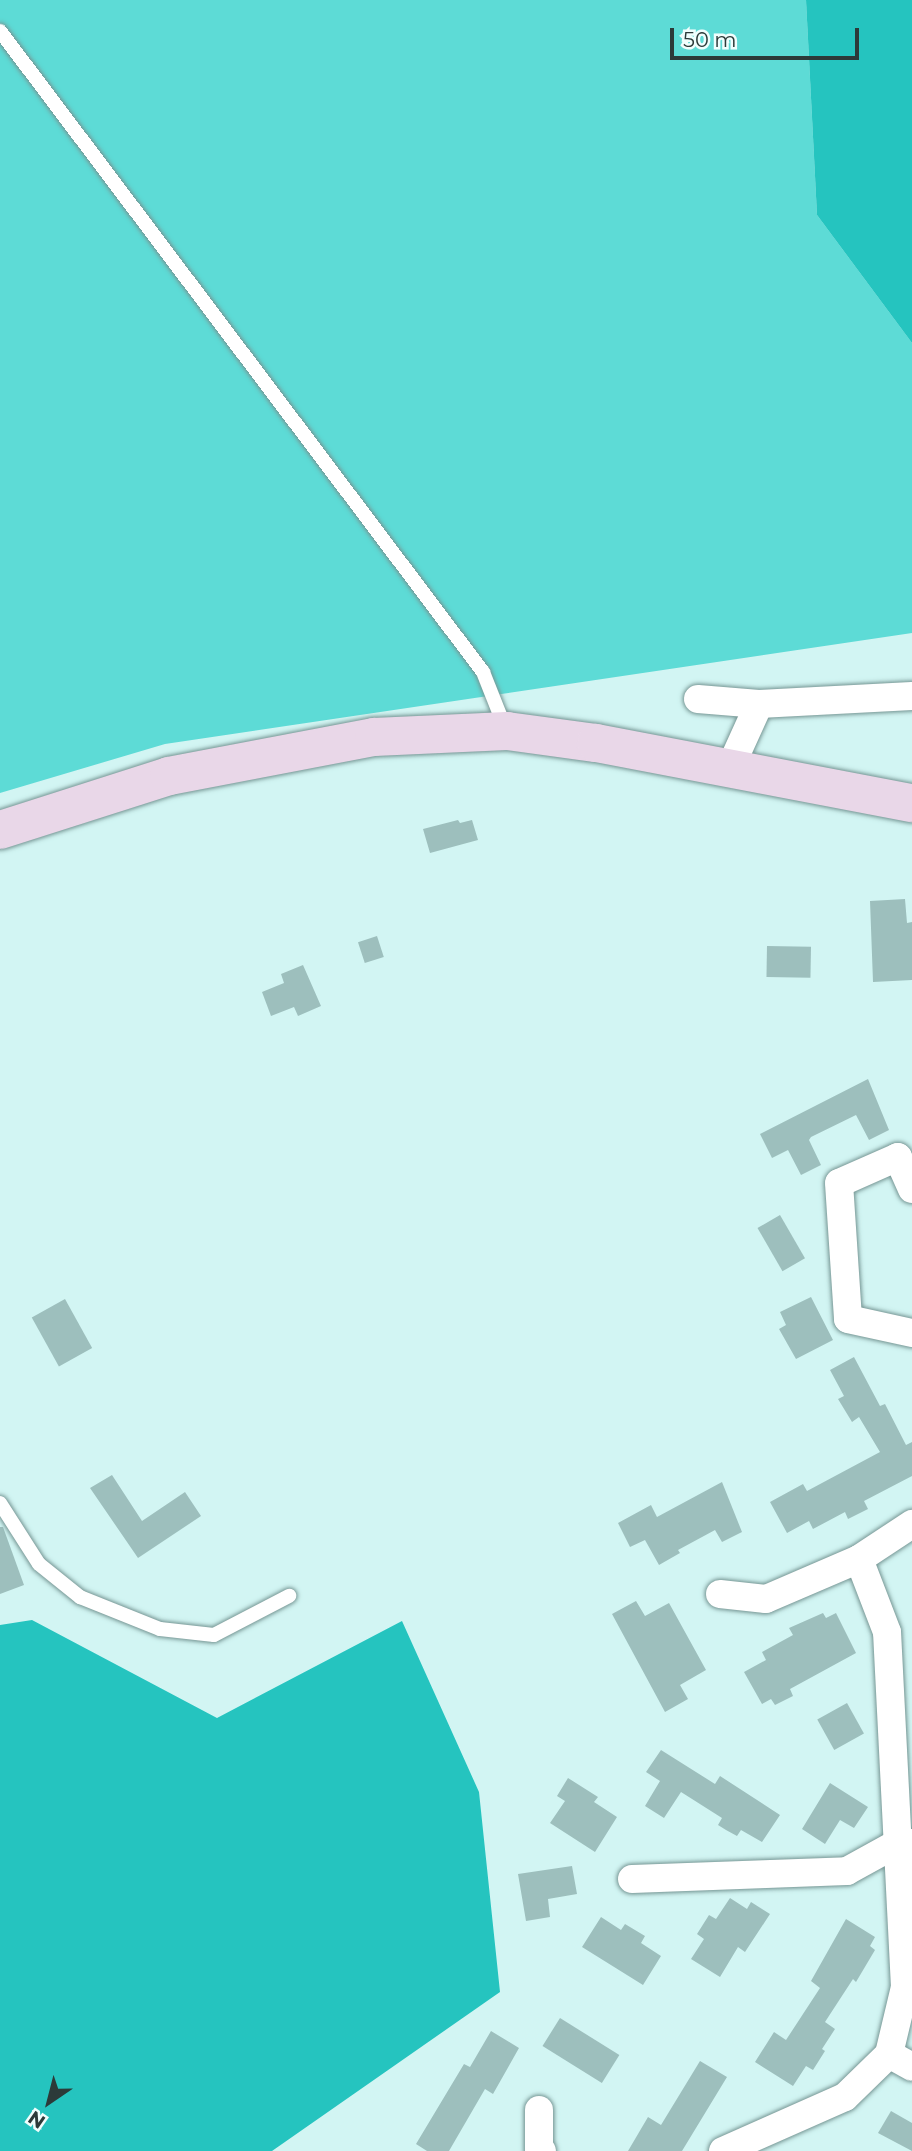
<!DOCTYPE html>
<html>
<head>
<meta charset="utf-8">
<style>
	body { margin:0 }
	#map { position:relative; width:912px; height:2151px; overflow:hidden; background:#d2f5f3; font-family:Montserrat,sans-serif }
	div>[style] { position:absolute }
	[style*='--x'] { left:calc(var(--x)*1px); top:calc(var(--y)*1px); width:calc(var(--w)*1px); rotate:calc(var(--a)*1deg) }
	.green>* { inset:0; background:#5ddbd6 }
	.forest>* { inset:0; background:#25c4bf }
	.building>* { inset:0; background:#9dbfbd; transform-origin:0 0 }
	.roads { filter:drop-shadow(0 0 2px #769694) drop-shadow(0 0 2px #769694) }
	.service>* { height:14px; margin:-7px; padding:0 7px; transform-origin:7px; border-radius:7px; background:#fff }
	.minor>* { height:28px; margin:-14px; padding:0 14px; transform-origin:14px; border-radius:14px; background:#fff }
	.secondary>* { height:38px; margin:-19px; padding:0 19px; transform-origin:19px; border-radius:19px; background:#e9d7e8 }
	span { translate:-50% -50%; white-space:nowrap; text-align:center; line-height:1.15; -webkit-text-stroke:5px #f0fefd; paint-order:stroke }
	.north { position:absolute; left:14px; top:2067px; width:70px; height:70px; -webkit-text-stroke:5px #f0fefd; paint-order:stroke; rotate:215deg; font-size:19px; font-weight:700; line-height:28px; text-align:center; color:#2c3a39 }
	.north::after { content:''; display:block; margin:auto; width:24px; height:32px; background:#2c3a39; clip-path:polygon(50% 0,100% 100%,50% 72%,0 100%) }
	.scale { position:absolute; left:670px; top:28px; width:189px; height:32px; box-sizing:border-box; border:4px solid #2c3a39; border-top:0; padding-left:9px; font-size:21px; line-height:24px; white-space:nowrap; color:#2c3a39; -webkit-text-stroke:5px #f0fefd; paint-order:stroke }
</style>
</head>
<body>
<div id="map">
	<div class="green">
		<div style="clip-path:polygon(0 0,806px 0,817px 215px,912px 343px,912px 633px,165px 744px,0 793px)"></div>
	</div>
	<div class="forest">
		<div style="clip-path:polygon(806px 0,912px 0,912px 343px,817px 215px)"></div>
		<div style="clip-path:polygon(32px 1620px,217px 1718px,402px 1621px,479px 1792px,500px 1992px,272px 2151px,0 2151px,0 1625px)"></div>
	</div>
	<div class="building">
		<div style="clip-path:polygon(458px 820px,460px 823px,472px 820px,478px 840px,430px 853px,423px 829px)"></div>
		<div style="clip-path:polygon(905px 899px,907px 923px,912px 922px,912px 980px,873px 982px,870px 901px)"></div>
		<div style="left:377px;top:936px;width:22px;height:20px;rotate:72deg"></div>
		<div style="left:767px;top:946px;width:44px;height:31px;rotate:1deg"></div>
		<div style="clip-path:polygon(303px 965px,321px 1006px,298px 1016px,294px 1007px,271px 1016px,262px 992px,284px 983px,281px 974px)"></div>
		<div style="clip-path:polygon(868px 1079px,889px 1130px,869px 1140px,856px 1115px,811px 1137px,809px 1140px,821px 1165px,801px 1175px,788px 1150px,772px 1158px,760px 1134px)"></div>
		<div style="left:780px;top:1215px;width:50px;height:26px;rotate:60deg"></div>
		<div style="clip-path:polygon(811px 1297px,833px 1340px,796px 1359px,779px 1329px,786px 1325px,780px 1312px)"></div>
		<div style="left:65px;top:1299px;width:56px;height:38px;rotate:61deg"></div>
		<div style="clip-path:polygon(854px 1357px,880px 1406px,885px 1404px,906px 1445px,912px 1442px,912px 1476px,864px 1501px,868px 1509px,848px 1519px,845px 1512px,813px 1529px,809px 1521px,787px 1533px,770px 1502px,803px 1484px,807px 1491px,880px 1452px,859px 1417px,852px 1422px,838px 1399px,844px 1396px,830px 1370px)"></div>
		<div style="clip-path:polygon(112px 1475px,142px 1521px,185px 1492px,201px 1516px,138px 1558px,90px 1488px)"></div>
		<div style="clip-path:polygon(722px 1482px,742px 1532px,722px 1542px,715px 1530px,678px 1550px,680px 1553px,659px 1565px,645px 1540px,630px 1547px,618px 1523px,651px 1505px,657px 1517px)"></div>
		<div style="clip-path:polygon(0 1527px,3px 1527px,24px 1585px,0 1594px)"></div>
		<div style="clip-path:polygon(636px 1601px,645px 1616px,669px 1603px,706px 1670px,680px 1685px,688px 1699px,665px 1712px,612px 1614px)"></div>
		<div style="clip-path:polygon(823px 1613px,826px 1618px,836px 1613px,856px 1653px,790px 1689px,793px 1696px,775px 1705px,771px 1699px,762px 1704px,744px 1672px,766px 1660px,762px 1652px,793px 1635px,789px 1628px)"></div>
		<div style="left:847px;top:1703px;width:35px;height:34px;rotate:61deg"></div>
		<div style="clip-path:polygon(661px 1750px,715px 1784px,720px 1776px,780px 1815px,762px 1842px,741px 1830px,737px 1836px,726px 1830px,718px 1825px,722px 1818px,681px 1792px,664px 1818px,645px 1806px,660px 1781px,646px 1772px)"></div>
		<div style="clip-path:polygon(568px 1778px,598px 1797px,594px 1802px,617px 1817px,595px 1852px,550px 1823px,565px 1801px,557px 1796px)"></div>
		<div style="clip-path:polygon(830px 1783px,868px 1807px,854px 1828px,840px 1820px,825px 1844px,802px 1829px)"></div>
		<div style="clip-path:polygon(572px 1866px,577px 1894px,548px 1899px,550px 1917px,526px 1921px,518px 1874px)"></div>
		<div style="clip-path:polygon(730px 1898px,747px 1909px,751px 1902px,770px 1914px,745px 1952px,738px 1947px,720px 1977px,691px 1959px,704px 1939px,697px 1934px,709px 1915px,716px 1919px)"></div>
		<div style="clip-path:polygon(601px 1917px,621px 1930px,625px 1924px,645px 1936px,641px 1943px,661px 1956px,643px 1985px,582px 1947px)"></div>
		<div style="clip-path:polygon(846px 1919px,875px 1937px,870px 1946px,875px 1950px,856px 1982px,853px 1979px,825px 2022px,835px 2029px,822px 2049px,825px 2051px,813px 2070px,806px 2066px,793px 2086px,755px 2062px,774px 2032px,786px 2040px,820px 1988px,811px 1981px)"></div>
		<div style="left:560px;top:2018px;width:70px;height:33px;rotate:32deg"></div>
		<div style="clip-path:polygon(491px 2031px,519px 2048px,493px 2094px,485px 2089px,449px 2151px,427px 2151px,416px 2144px,464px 2064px,470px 2067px)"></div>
		<div style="clip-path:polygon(700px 2061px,727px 2077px,682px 2151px,628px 2151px,648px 2117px,661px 2125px)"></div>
		<div style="clip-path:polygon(891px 2111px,912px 2123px,912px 2151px,878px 2133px)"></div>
	</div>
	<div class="roads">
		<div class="service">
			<div style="--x:0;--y:31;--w:803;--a:53"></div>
			<div style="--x:483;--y:672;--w:62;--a:68.4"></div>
			<div style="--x:0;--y:1503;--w:72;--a:57.4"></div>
			<div style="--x:39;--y:1564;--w:53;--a:38.8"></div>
			<div style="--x:80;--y:1597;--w:86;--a:21.8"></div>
			<div style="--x:160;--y:1629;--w:54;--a:6.3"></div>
			<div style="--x:214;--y:1635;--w:85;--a:-27.5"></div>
		</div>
		<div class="minor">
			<div style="--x:698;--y:699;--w:61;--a:4.7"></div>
			<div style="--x:759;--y:704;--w:153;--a:-3"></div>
			<div style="--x:730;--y:768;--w:70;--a:-65.6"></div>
			<div style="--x:912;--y:1189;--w:35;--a:-114"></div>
			<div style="--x:898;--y:1157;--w:64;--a:156.2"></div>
			<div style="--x:839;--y:1183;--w:136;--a:86.2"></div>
			<div style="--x:848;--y:1319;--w:66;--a:12.3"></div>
			<div style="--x:720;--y:1594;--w:46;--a:6.2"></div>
			<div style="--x:766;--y:1599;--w:101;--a:-23.3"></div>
			<div style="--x:632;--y:1879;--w:215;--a:-2.1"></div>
			<div style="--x:847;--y:1871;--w:58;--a:-28.8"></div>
			<div style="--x:898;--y:1843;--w:14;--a:0"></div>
			<div style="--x:889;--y:2054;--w:26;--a:29"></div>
			<div style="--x:539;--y:2110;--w:40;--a:90"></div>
			<div style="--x:539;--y:2150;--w:3;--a:18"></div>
			<div style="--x:723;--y:2151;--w:133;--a:-23.9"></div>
			<div style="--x:845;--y:2097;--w:62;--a:-44.3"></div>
			<div style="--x:889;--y:2054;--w:69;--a:-76.6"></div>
			<div style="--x:905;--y:1987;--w:355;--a:-92.9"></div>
			<div style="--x:887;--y:1632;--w:78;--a:-111"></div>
			<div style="--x:859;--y:1559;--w:64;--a:-33.4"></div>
		</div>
		<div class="secondary">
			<div style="--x:0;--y:830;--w:177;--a:-17.7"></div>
			<div style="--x:169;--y:776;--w:209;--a:-10.8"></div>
			<div style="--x:374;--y:737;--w:133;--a:-2.6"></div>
			<div style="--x:507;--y:731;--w:90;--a:7.7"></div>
			<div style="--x:596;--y:743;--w:322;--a:10.8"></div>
		</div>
	</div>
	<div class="north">N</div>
	<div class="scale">50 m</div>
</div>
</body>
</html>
